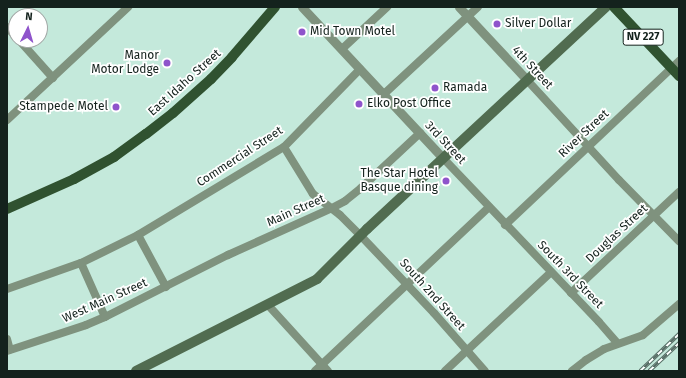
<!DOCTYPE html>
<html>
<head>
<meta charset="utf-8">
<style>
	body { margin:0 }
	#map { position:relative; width:686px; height:378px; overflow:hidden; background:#c4e9db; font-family:"Fira Sans",sans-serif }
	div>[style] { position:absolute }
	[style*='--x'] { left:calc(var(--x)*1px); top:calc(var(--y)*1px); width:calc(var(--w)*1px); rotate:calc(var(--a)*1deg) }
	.minor>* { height:8px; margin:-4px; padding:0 4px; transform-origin:4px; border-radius:4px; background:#7f927e }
	.tertiary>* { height:9px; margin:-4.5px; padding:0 4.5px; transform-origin:4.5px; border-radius:4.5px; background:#7f927e }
	.secondary>* { height:10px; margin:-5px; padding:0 5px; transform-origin:5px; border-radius:5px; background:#516c50 }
	.primary>* { height:10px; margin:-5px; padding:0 5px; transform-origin:5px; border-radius:5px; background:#305230 }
	.rail>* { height:3.5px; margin-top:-1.75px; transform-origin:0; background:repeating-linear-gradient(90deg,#fff 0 6px,#576d65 0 12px); box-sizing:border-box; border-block:1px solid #576d65 }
	.dots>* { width:11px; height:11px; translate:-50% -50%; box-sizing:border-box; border:2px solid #fff; border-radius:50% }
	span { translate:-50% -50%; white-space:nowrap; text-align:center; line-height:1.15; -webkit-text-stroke:3.5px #fff; paint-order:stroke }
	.shield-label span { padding:1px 3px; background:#fff; border:1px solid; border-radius:3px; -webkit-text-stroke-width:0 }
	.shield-label { font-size:11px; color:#14221d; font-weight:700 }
	.poi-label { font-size:12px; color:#14221d }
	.left { translate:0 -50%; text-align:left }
	.right { translate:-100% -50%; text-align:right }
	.street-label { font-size:12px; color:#14221d }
	.frame { position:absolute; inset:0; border:8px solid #14221d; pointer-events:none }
	.north { position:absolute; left:8px; top:8px; width:40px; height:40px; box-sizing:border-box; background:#fff; border:1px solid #a1a7a5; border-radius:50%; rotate:5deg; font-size:11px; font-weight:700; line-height:16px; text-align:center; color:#14221d }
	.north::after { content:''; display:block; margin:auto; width:14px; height:18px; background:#8f54cb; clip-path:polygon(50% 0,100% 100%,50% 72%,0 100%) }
</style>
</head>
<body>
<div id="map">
	<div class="minor">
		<div style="--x:7;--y:27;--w:13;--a:48"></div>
		<div style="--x:19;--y:40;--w:51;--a:48.2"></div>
		<div style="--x:342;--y:49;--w:62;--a:-43"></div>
		<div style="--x:527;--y:80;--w:136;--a:47.4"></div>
		<div style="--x:619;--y:180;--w:86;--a:45.5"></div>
		<div style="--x:384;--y:94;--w:128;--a:-42.8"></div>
		<div style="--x:7;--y:120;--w:166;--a:-43"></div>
		<div style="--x:284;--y:147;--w:55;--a:58.3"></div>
		<div style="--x:313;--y:194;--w:34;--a:38"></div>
		<div style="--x:340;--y:215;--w:30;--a:45"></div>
		<div style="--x:361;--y:236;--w:106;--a:46.5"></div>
		<div style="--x:434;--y:313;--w:77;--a:48.7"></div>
		<div style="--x:443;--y:158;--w:226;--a:46.4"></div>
		<div style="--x:599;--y:322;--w:28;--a:49"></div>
		<div style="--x:505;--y:225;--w:239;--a:-43.3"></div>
		<div style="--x:138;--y:235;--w:59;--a:61.7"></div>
		<div style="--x:81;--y:263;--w:59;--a:66"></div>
		<div style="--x:7;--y:289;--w:78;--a:-19.4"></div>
		<div style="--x:81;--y:263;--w:64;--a:-26.2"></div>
		<div style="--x:138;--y:235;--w:170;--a:-31.1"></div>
		<div style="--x:284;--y:147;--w:109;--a:-45.7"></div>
		<div style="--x:571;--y:293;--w:148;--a:-43.1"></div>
		<div style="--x:268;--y:305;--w:89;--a:47.7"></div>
		<div style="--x:7;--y:339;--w:11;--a:75"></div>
		<div style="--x:7;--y:351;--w:83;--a:-18.2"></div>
		<div style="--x:86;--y:325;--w:21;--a:-23"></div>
		<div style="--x:105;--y:317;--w:138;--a:-26.8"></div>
		<div style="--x:228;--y:255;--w:114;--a:-24.3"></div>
		<div style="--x:332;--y:208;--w:15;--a:-28"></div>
		<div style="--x:345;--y:201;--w:21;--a:-39"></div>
		<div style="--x:361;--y:188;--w:81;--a:-43"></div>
		<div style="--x:315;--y:371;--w:239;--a:-43.3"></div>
		<div style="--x:445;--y:371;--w:145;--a:-43"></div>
		<div style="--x:572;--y:371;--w:18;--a:-38"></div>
		<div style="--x:586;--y:360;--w:21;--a:-31"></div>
		<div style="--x:604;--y:349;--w:41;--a:-19.7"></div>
		<div style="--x:643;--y:335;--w:48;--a:-40.7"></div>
	</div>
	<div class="tertiary">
		<div style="--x:302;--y:7;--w:207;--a:47"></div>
		<div style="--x:459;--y:7;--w:100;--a:47"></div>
	</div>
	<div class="secondary">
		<div style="--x:136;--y:371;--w:203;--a:-26.9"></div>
		<div style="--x:317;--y:279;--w:71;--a:-45"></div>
		<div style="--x:367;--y:229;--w:326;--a:-42.9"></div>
	</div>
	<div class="primary">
		<div style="--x:614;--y:7;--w:95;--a:46.7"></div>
		<div style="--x:7;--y:209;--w:73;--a:-24.1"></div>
		<div style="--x:74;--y:179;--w:46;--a:-28.8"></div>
		<div style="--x:114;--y:157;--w:39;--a:-36"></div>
		<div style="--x:146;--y:134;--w:34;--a:-38"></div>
		<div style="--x:173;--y:113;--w:51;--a:-41.8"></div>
		<div style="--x:211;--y:79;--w:30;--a:-46"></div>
		<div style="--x:232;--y:57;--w:66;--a:-49.3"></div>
	</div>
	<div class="rail">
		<div style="--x:640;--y:371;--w:54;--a:-43.5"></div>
		<div style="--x:649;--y:371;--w:41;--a:-43"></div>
	</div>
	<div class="dots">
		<div style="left:497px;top:24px;background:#8f54cb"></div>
		<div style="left:302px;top:32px;background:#8f54cb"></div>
		<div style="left:167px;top:63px;background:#8f54cb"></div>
		<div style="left:435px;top:88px;background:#8f54cb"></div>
		<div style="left:359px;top:104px;background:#8f54cb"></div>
		<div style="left:116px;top:107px;background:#8f54cb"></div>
		<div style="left:446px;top:181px;background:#8f54cb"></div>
	</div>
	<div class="shield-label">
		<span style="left:643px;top:37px">NV 227</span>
	</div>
	<div class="poi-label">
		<span class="left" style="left:505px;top:24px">Silver Dollar</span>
		<span class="left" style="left:310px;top:32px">Mid Town Motel</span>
		<span class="right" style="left:159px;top:63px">Manor<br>Motor Lodge</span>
		<span class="left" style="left:443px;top:88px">Ramada</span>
		<span class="left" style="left:367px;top:104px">Elko Post Office</span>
		<span class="right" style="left:108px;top:107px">Stampede Motel</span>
		<span class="right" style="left:438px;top:181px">The Star Hotel<br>Basque dining</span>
	</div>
	<div class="street-label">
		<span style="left:532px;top:68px;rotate:47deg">4th Street</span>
		<span style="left:185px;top:83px;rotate:-42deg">East Idaho Street</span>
		<span style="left:584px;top:134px;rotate:-43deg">River Street</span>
		<span style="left:445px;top:143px;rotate:47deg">3rd Street</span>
		<span style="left:240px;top:157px;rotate:-33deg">Commercial Street</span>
		<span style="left:296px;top:211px;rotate:-24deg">Main Street</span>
		<span style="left:617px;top:234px;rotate:-43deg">Douglas Street</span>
		<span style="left:570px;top:275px;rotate:46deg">South 3rd Street</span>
		<span style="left:432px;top:295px;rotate:48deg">South 2nd Street</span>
		<span style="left:105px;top:301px;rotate:-24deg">West Main Street</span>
	</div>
	<div class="frame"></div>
	<div class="north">N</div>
</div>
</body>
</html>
